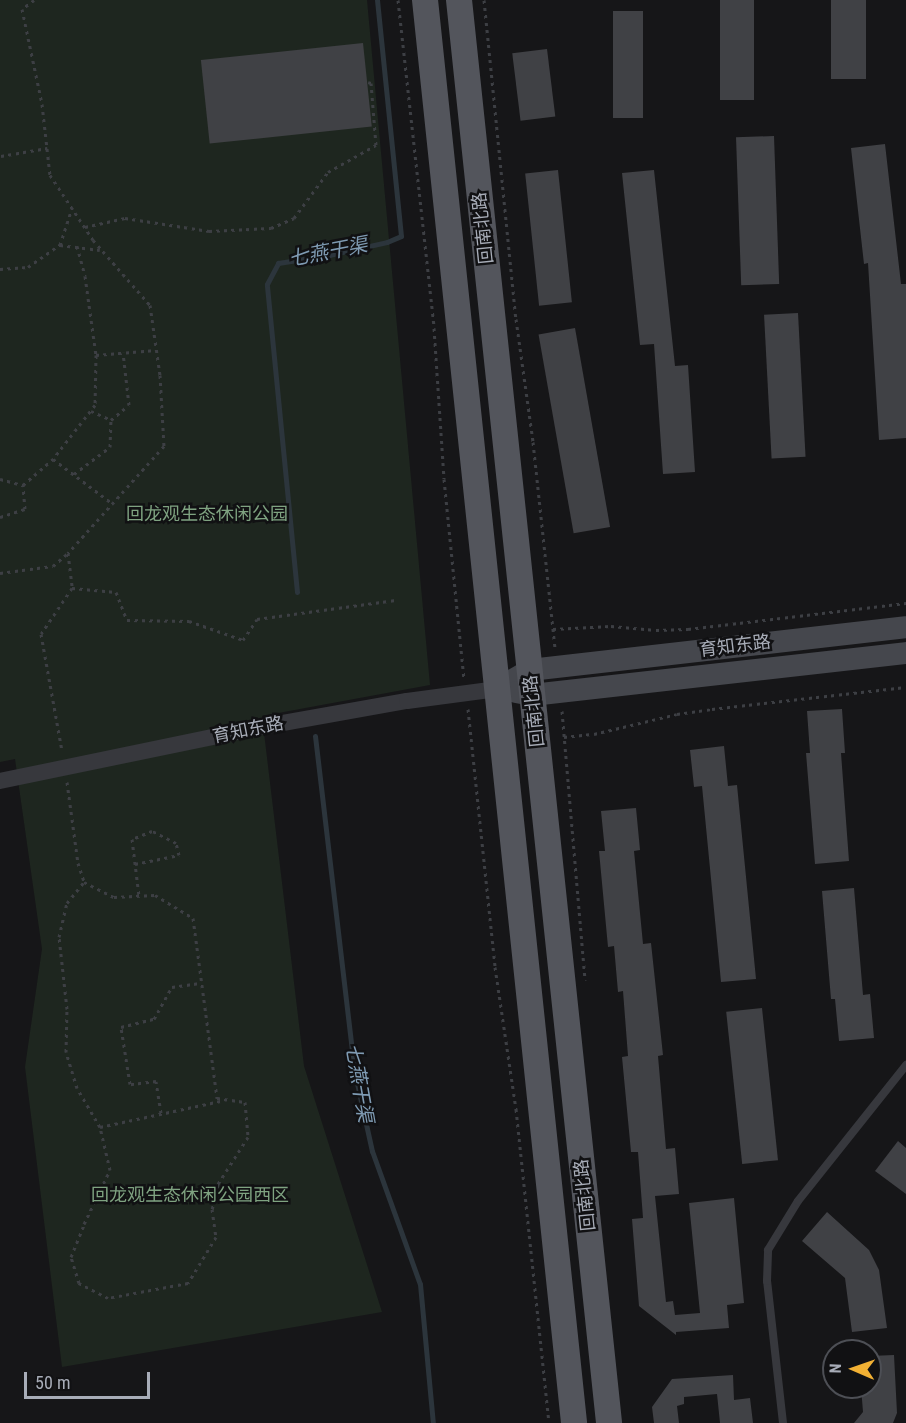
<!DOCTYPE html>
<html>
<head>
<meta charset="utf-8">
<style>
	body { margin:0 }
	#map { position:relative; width:906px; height:1423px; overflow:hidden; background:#161618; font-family:"Roboto Condensed","Noto Sans SC",sans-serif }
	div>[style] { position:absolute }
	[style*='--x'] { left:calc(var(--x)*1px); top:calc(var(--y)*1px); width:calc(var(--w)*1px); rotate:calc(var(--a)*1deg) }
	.green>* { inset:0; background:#1e261f }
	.stream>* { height:5px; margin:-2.5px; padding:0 2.5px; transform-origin:2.5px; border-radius:2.5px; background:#2c353c }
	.building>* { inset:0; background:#404145; transform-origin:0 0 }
	.path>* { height:3px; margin-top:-1.5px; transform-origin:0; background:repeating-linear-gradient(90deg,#3d3f44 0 3px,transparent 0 7.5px) }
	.lane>* { height:8px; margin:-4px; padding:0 4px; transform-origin:4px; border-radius:4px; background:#37383d }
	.street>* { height:16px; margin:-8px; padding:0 8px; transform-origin:8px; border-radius:8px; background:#37383d }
	.secondary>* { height:22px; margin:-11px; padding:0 11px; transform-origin:11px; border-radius:11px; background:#45474d }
	.primary>* { height:26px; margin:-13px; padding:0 13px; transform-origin:13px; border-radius:13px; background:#53555c }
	span { translate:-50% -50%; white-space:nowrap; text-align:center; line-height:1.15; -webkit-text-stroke:5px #111113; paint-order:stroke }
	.street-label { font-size:18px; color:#a8adb8 }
	.park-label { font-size:18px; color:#7fa381 }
	.water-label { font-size:20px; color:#7f9bb3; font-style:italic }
	.north { position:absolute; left:822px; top:1339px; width:60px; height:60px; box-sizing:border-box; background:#111113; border:2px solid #4d4f55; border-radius:50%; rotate:272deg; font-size:16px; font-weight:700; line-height:24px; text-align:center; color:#a8adb8 }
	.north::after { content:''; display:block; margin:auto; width:21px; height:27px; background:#f2b134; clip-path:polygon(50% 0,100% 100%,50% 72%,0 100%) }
	.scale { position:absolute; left:24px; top:1372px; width:126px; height:27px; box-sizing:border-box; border:3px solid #a8adb8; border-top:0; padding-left:8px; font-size:18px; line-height:21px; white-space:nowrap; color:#a8adb8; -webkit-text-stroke:4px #111113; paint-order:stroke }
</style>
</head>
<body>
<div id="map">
	<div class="green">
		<div style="clip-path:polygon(0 0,367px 0,430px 685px,262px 716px,304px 1066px,382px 1312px,62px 1367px,25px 1067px,42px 949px,15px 759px,0 762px)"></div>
	</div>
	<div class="stream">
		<div style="--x:297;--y:592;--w:309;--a:-95.6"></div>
		<div style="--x:267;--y:284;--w:24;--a:-62"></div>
		<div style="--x:278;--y:263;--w:52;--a:-8.9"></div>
		<div style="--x:329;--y:255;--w:59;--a:-12.6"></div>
		<div style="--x:387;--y:242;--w:15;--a:-23"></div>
		<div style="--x:401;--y:236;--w:237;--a:-95.8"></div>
		<div style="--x:315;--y:736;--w:340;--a:83.3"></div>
		<div style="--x:355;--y:1074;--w:79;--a:77.6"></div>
		<div style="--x:372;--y:1151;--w:141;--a:70.2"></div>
		<div style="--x:420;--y:1284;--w:140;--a:84.7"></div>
	</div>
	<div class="building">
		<div style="left:720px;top:0;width:34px;height:100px"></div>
		<div style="left:831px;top:0;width:35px;height:79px"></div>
		<div style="left:613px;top:11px;width:30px;height:107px"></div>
		<div style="left:363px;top:43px;width:84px;height:163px;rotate:84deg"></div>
		<div style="left:547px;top:49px;width:68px;height:35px;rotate:83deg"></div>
		<div style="left:774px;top:136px;width:148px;height:38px;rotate:88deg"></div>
		<div style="clip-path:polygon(885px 144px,901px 284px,906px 284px,906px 438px,879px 440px,868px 263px,864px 264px,851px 148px)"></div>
		<div style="left:558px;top:170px;width:133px;height:33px;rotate:84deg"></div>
		<div style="clip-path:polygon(654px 170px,675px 366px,688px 365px,695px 472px,663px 474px,654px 344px,640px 345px,622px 173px)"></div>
		<div style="left:798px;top:313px;width:144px;height:34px;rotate:87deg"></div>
		<div style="left:575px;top:328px;width:202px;height:37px;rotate:80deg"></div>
		<div style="clip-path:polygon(842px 709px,845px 753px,841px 753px,849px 861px,815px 864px,806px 753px,810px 753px,807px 711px)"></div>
		<div style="clip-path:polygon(724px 746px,728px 786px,737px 785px,756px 979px,721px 982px,702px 786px,694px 787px,690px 750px)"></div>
		<div style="clip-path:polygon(636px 808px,640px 850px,634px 851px,643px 944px,651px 943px,663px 1055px,658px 1056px,666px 1149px,675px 1148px,679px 1194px,655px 1196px,666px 1302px,673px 1301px,675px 1315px,700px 1313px,689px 1203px,734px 1198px,744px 1303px,727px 1305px,729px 1328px,676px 1332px,676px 1335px,639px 1306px,632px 1219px,643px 1218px,638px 1152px,631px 1152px,622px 1057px,628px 1056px,623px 991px,618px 992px,614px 946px,608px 947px,599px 851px,605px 851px,601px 811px)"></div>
		<div style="clip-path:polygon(854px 888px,863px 995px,870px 994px,874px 1038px,839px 1041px,835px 999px,831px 999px,822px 891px)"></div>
		<div style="left:762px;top:1008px;width:153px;height:36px;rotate:84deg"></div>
		<div style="clip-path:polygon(898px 1141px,906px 1148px,906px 1194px,875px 1171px)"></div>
		<div style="clip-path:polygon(827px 1212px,869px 1250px,879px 1270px,887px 1328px,852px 1332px,845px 1278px,802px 1241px)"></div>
		<div style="clip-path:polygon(894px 1355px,897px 1413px,893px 1423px,854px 1423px,863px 1412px,861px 1387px,870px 1387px,870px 1356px)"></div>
		<div style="clip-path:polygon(733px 1375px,734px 1400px,750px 1398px,753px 1423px,720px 1423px,717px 1394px,684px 1397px,684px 1404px,677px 1406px,679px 1423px,654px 1423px,652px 1407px,672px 1379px)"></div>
	</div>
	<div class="path">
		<div style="--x:34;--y:0;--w:15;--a:143"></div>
		<div style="--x:22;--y:9;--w:97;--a:78.1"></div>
		<div style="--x:42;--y:104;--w:71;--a:83.6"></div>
		<div style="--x:50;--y:175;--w:78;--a:56.5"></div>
		<div style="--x:93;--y:240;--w:86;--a:48.8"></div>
		<div style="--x:150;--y:305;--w:71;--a:81.9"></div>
		<div style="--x:160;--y:375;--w:71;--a:86.8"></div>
		<div style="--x:164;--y:446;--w:144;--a:131.9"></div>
		<div style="--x:68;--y:553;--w:35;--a:83"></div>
		<div style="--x:72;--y:588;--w:55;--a:124"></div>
		<div style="--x:41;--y:634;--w:119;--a:79.8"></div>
		<div style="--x:398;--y:0;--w:330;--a:83.7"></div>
		<div style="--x:434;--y:328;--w:151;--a:86.2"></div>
		<div style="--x:444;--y:479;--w:201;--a:84.3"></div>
		<div style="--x:484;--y:0;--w:321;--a:84.3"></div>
		<div style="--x:516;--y:319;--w:124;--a:82.1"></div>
		<div style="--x:533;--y:442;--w:207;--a:83.9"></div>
		<div style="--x:1;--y:156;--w:47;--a:-9.9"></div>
		<div style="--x:85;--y:227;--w:41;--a:-12.7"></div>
		<div style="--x:125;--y:218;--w:85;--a:8.8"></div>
		<div style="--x:209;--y:231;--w:62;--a:-2.8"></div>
		<div style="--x:271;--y:228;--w:25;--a:-23"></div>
		<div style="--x:294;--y:218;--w:57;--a:-53.5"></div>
		<div style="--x:328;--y:172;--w:55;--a:-29.4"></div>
		<div style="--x:376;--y:145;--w:62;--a:-94.6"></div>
		<div style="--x:371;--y:83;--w:3;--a:-162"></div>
		<div style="--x:60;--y:245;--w:40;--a:7.1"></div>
		<div style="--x:77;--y:246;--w:31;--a:75"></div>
		<div style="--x:85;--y:276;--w:80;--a:82.1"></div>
		<div style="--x:96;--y:355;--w:60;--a:-4.8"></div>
		<div style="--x:0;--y:269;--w:28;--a:-4"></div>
		<div style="--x:28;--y:267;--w:39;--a:-35"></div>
		<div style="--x:60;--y:245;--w:39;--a:-72"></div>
		<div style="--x:96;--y:355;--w:50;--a:91.1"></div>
		<div style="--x:95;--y:405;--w:68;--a:127.9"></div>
		<div style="--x:53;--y:459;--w:75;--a:36.9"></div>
		<div style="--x:91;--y:411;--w:22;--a:24"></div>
		<div style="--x:74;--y:474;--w:45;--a:-36.9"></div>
		<div style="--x:110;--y:447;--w:27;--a:-88"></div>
		<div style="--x:111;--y:420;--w:23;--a:-40"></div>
		<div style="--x:129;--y:405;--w:53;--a:-96.5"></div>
		<div style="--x:0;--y:479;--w:24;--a:15"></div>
		<div style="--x:23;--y:485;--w:40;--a:-41"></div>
		<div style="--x:0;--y:517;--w:26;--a:-18"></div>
		<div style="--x:25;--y:509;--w:24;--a:-95"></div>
		<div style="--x:0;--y:573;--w:53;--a:-7.5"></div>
		<div style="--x:53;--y:566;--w:20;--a:-41"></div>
		<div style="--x:72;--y:588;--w:44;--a:5.2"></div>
		<div style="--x:116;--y:592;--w:30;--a:69"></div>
		<div style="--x:127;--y:620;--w:62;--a:0.9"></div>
		<div style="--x:189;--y:621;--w:57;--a:19.4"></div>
		<div style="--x:243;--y:640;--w:25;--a:-56"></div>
		<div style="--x:257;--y:619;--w:140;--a:-7.8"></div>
		<div style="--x:553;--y:629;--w:58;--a:-3"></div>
		<div style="--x:611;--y:626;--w:45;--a:5.1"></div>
		<div style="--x:656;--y:630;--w:32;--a:-2"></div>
		<div style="--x:688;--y:629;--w:220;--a:-6.8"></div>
		<div style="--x:468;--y:709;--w:259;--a:84"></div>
		<div style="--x:495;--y:967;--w:144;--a:81.6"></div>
		<div style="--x:516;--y:1109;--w:316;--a:84"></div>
		<div style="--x:562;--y:711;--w:270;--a:85.1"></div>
		<div style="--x:564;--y:737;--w:30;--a:-6"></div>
		<div style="--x:594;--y:734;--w:85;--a:-13.5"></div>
		<div style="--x:677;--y:714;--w:35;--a:-8"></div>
		<div style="--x:712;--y:709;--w:195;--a:-6.5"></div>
		<div style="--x:67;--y:782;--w:82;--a:82.3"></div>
		<div style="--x:78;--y:863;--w:20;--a:72"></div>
		<div style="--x:84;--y:882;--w:34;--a:27"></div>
		<div style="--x:114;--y:897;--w:41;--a:-2.8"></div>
		<div style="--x:155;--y:895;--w:44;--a:31.2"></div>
		<div style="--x:193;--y:918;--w:182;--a:82.4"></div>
		<div style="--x:217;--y:1098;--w:28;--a:8"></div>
		<div style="--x:245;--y:1102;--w:35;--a:85"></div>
		<div style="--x:248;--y:1137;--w:56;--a:122.6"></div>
		<div style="--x:218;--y:1184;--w:26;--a:103"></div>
		<div style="--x:212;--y:1209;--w:28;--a:82"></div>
		<div style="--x:216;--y:1237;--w:54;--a:121.3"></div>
		<div style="--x:188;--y:1283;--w:81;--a:169.4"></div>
		<div style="--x:108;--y:1298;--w:33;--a:-153"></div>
		<div style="--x:79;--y:1283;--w:27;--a:-107"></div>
		<div style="--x:71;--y:1257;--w:35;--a:-68"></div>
		<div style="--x:84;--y:1224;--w:60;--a:-64.3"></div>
		<div style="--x:110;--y:1170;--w:44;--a:-103.1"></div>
		<div style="--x:100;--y:1127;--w:45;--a:-120.5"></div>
		<div style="--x:77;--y:1088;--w:38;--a:-107"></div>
		<div style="--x:66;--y:1052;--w:43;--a:-88.7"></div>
		<div style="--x:67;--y:1009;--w:72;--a:-96.3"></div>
		<div style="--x:59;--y:937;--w:35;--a:-77"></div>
		<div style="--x:67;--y:903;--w:27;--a:-51"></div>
		<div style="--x:135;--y:864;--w:45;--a:-11.6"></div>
		<div style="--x:179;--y:855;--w:12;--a:-104"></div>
		<div style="--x:176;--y:843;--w:27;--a:-153"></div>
		<div style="--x:152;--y:831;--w:22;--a:158"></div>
		<div style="--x:132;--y:839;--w:57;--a:83"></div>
		<div style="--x:161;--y:1113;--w:32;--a:-99"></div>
		<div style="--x:156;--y:1081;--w:26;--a:173"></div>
		<div style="--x:130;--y:1084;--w:58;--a:-99"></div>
		<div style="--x:121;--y:1027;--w:34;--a:-14"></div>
		<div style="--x:154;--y:1019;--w:37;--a:-61"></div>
		<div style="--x:172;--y:987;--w:30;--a:-8"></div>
		<div style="--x:100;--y:1127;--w:128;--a:-12.2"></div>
	</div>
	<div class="lane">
		<div style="--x:783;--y:1423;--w:143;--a:-96.4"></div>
		<div style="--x:767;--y:1281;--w:31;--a:-88"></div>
		<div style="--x:768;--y:1250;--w:57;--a:-58.5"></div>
		<div style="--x:798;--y:1201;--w:174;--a:-51.5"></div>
	</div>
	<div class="street">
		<div style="--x:0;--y:781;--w:272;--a:-11.7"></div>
		<div style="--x:266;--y:726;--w:143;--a:-10.1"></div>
		<div style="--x:407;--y:701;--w:91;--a:-7.6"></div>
	</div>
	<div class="secondary">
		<div style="--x:497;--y:689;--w:38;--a:-30"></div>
		<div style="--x:530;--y:670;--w:378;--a:-6.5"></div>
		<div style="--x:516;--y:692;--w:16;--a:11"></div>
		<div style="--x:532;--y:695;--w:376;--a:-6.4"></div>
	</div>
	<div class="primary">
		<div style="--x:425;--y:0;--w:1431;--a:84.02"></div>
		<div style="--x:459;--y:0;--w:1431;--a:83.98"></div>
	</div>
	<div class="street-label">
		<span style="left:483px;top:228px;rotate:-96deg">回南北路</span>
		<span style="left:735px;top:646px;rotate:-7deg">育知东路</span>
		<span style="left:534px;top:711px;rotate:-96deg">回南北路</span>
		<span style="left:248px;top:730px;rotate:-11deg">育知东路</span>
		<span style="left:585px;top:1195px;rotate:-96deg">回南北路</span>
	</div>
	<div class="park-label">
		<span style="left:207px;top:514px">回龙观生态休闲公园</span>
		<span style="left:190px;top:1195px">回龙观生态休闲公园西区</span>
	</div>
	<div class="water-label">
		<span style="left:328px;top:252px;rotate:-11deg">七燕干渠</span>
		<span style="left:359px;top:1083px;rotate:80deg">七燕干渠</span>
	</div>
	<div class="north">N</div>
	<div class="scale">50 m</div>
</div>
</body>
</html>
